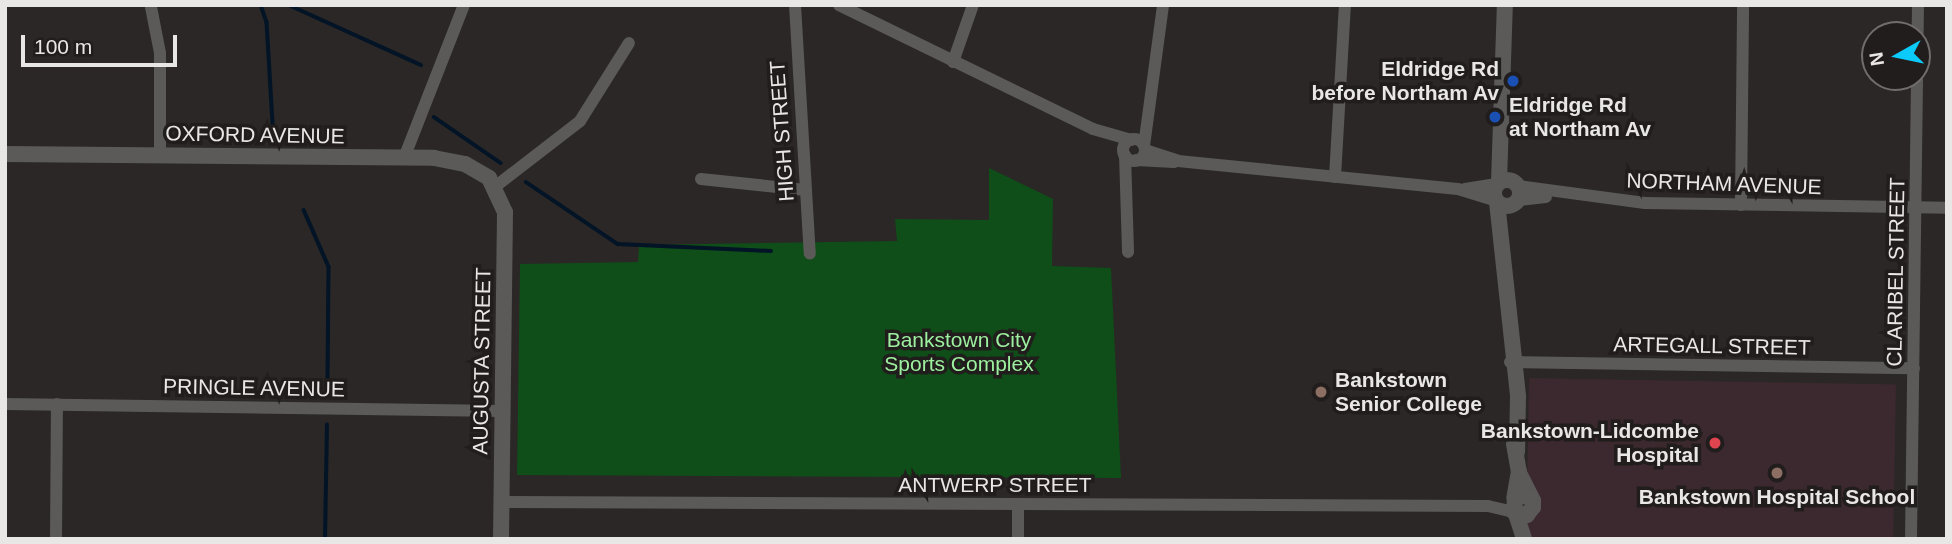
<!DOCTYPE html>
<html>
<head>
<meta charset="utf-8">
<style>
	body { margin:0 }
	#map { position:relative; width:1952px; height:544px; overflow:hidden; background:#2a2726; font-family:Helvetica,sans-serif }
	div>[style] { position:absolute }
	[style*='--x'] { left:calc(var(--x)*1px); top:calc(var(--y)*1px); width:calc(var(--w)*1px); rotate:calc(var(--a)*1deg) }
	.medical>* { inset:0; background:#3c2930; transform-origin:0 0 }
	.green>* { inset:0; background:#0f4e18 }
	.stream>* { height:3.5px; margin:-1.75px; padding:0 1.75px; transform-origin:1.75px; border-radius:1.75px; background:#021425 }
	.minor>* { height:12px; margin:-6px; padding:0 6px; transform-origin:6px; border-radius:6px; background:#5b5a58 }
	.minor>.ring { margin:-6px; padding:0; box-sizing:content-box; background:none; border:12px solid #5b5a58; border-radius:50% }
	.tertiary>* { height:16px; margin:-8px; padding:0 8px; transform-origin:8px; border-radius:8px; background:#5b5a58 }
	.tertiary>.ring { margin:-8px; padding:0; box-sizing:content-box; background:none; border:16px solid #5b5a58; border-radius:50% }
	.dots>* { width:19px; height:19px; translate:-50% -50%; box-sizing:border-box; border:4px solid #211d1c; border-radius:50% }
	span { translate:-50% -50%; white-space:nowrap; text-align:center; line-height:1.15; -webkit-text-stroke:7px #211d1c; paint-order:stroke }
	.poi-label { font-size:21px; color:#e9e6e6; font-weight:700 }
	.right { translate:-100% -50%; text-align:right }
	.left { translate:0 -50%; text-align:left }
	.street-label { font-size:21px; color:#e9e6e6 }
	.park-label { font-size:21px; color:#9cf09f }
	.frame { position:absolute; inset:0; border:7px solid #e9e6e6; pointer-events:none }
	.north { position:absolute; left:1861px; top:21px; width:70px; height:70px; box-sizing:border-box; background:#211d1c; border:2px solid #716d6d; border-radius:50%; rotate:261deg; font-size:19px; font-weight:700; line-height:28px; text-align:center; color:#e9e6e6 }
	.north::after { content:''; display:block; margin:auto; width:24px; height:32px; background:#0ccafa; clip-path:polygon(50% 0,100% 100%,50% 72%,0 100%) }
	.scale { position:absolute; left:21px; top:35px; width:156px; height:32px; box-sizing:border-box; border:4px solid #e9e6e6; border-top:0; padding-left:9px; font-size:21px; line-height:24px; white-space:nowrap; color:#e9e6e6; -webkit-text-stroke:5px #211d1c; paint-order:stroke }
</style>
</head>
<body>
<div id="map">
	<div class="medical">
		<div style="left:1529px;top:378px;width:367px;height:162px;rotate:1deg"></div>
	</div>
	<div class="green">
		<div style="clip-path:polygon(989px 168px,1053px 199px,1052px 266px,1111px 268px,1121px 478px,517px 475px,520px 264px,638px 262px,639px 245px,897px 241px,895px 219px,989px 220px)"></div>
	</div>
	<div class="stream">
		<div style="--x:261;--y:5;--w:18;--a:71"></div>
		<div style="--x:267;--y:22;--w:119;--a:86.6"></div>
		<div style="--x:289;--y:5;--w:145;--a:24.4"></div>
		<div style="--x:434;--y:117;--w:81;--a:34.5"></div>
		<div style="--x:526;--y:182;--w:111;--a:34"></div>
		<div style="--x:618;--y:244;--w:153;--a:2.6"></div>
		<div style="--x:304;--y:210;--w:62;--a:66.3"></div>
		<div style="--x:329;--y:267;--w:125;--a:90.5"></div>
		<div style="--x:325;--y:539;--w:114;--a:-89"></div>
	</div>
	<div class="minor">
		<div style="--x:795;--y:5;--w:249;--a:86.6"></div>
		<div style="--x:839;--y:5;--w:283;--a:26"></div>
		<div style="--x:1093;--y:129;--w:40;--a:16"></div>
		<div style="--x:151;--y:7;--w:47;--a:78.9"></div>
		<div style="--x:160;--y:53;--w:102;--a:90"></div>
		<div style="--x:953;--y:62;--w:60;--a:-70.7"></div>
		<div class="ring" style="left:1123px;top:139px;width:10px;height:10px"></div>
		<div style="--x:1144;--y:146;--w:142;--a:-82.3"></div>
		<div style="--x:1145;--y:150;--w:35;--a:18"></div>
		<div style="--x:1178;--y:161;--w:281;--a:5.7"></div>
		<div style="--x:1458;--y:189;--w:39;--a:17"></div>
		<div style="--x:1125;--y:155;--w:97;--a:88.2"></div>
		<div style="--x:404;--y:158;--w:164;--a:-68.6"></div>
		<div style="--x:1136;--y:160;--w:38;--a:3"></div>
		<div style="--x:1335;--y:177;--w:172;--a:-86.7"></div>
		<div style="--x:701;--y:179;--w:105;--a:6"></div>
		<div style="--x:496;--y:186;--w:106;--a:-37.7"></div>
		<div style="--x:580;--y:121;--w:92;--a:-57.9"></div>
		<div style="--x:1518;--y:186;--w:128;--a:7.6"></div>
		<div style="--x:1645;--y:203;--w:302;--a:0.9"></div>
		<div style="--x:1465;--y:189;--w:32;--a:-9"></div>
		<div style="--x:1518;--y:200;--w:28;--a:-6"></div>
		<div style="--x:1741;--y:205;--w:200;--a:-89.4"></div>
		<div style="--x:1510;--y:362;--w:404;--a:0.9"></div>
		<div style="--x:5;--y:404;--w:497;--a:0.8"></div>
		<div style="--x:501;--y:502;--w:987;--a:0.23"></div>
		<div style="--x:1488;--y:506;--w:27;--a:13"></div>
		<div style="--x:56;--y:539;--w:135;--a:-89.6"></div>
		<div style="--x:1018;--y:539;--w:34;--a:-90"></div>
		<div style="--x:1911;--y:539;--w:534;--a:-89.25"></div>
	</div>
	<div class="tertiary">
		<div style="--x:5;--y:154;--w:429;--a:0.5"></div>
		<div style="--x:434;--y:158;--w:32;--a:11"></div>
		<div style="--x:465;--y:164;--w:28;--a:30"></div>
		<div style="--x:489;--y:178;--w:38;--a:65"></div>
		<div style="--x:505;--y:212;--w:327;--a:90.7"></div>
		<div class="ring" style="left:1494px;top:180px;width:10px;height:10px"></div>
		<div style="--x:1499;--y:182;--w:177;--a:-88.1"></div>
		<div style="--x:1497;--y:202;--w:195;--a:83.8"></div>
		<div style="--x:1518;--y:396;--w:56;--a:91"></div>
		<div style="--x:1514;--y:444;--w:27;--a:80"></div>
		<div style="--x:1519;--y:471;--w:27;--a:100"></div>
		<div style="--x:1519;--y:473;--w:31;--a:63"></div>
		<div style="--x:1533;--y:501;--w:6;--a:90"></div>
		<div style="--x:1533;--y:507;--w:10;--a:127"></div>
		<div style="--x:1527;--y:515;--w:13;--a:-167"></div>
		<div style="--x:1514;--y:512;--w:15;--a:-86"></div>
		<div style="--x:1515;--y:497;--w:15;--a:-4"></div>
		<div style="--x:1516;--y:514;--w:26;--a:72"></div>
	</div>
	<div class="dots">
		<div style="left:1513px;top:81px;background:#1a4fb4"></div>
		<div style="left:1495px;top:117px;background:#1a4fb4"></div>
		<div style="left:1321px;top:392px;background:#8d6e63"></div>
		<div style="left:1715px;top:443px;background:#e0444e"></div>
		<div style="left:1777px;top:473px;background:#8d6e63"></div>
	</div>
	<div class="poi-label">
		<span class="right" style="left:1499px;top:81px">Eldridge Rd<br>before Northam Av</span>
		<span class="left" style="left:1509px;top:117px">Eldridge Rd<br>at Northam Av</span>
		<span class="left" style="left:1335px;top:392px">Bankstown<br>Senior College</span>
		<span class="right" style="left:1699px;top:443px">Bankstown-Lidcombe<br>Hospital</span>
		<span style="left:1777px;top:497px">Bankstown Hospital School</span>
	</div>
	<div class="street-label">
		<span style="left:782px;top:131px;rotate:-94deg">HIGH STREET</span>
		<span style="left:255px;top:135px;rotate:1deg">OXFORD AVENUE</span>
		<span style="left:1724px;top:184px;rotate:2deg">NORTHAM AVENUE</span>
		<span style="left:1896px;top:272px;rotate:-89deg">CLARIBEL STREET</span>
		<span style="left:1712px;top:346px;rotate:1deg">ARTEGALL STREET</span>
		<span style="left:482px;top:361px;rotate:-89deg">AUGUSTA STREET</span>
		<span style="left:254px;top:388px;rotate:1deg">PRINGLE AVENUE</span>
		<span style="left:995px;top:485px">ANTWERP STREET</span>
	</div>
	<div class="park-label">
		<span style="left:959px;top:352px">Bankstown City<br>Sports Complex</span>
	</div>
	<div class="frame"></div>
	<div class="north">N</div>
	<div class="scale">100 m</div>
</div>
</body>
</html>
